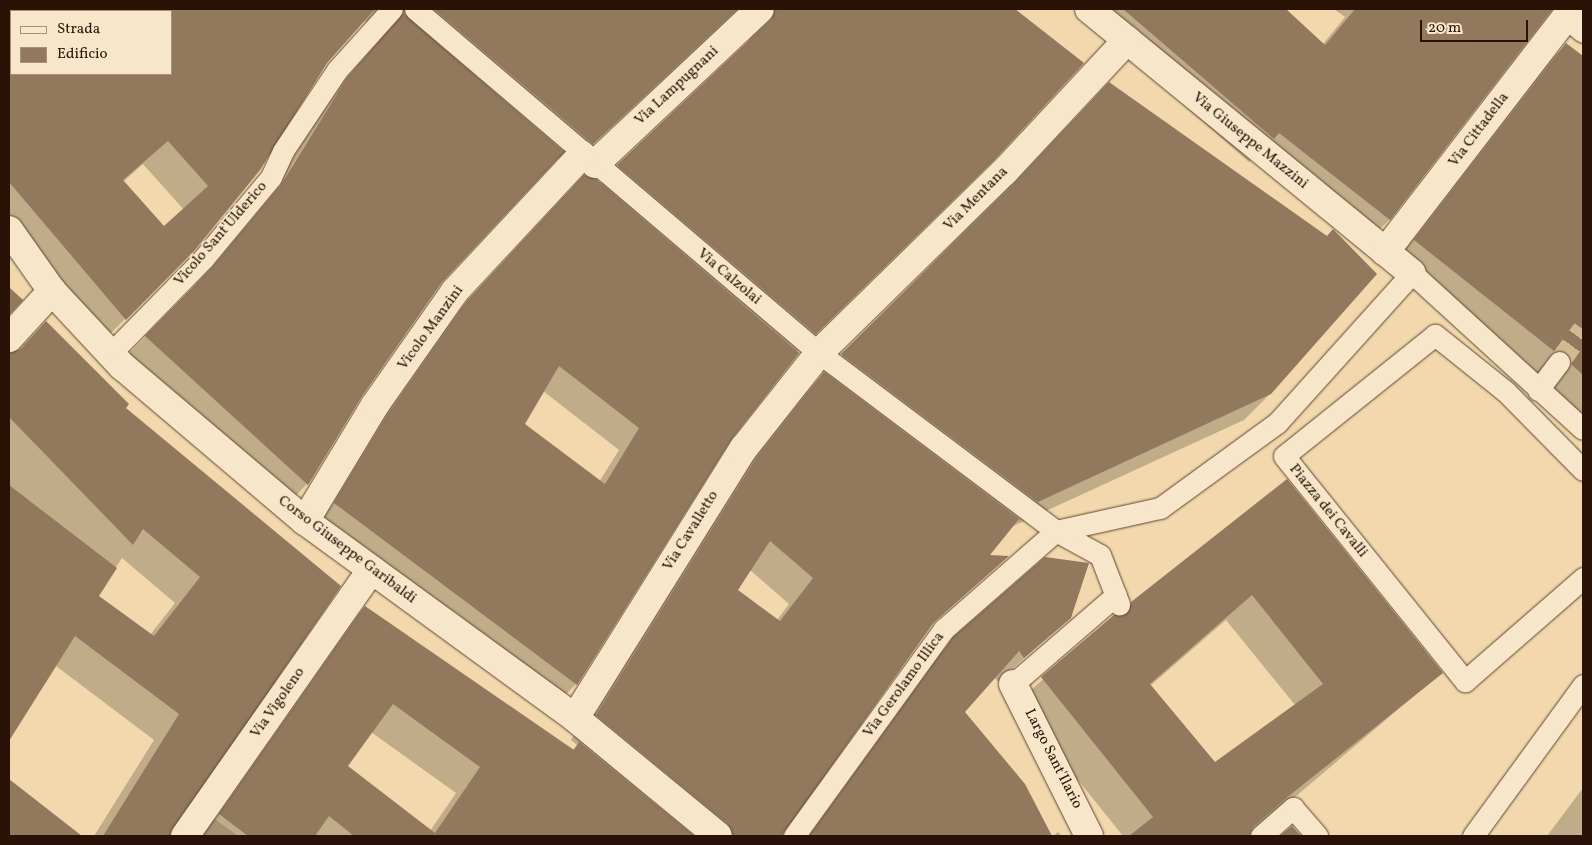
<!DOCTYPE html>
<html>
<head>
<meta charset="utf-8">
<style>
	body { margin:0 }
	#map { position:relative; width:1592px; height:845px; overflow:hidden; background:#f2d8ac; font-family:Vollkorn,serif }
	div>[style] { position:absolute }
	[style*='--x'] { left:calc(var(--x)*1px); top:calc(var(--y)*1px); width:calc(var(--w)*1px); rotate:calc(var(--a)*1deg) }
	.green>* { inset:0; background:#d0b690 }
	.shadow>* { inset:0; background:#0003 }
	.building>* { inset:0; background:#92795d }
	.pedestrian-tunnel>* { height:21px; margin-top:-10.5px; transform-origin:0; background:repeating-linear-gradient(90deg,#d4ba93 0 21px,transparent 0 32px) }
	.roads { filter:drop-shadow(0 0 1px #5d4430) drop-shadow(0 0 1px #5d4430) }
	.pedestrian>* { height:21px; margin:-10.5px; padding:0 10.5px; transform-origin:10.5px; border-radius:10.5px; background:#f7e6c9 }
	.minor>* { height:28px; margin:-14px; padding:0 14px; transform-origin:14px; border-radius:14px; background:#f7e6c9 }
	span { translate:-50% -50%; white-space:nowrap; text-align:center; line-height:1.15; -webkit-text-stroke:4px #f7e6c9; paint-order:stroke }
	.street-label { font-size:15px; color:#2b1207 }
	.frame { position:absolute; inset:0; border:10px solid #2b1207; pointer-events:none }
	.legend { position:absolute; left:10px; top:10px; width:162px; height:65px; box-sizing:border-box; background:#f7e6c9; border:1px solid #a5917b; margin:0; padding:6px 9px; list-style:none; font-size:15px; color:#2b1207 }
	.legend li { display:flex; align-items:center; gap:10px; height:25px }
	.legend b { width:25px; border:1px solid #a5917b }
	.scale { position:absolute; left:1420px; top:20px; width:108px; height:22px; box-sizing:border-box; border:2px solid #2b1207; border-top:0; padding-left:6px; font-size:15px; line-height:18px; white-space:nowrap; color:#2b1207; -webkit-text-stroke:4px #f7e6c9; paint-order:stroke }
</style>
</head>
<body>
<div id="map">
	<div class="green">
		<div style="clip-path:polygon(212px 817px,238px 836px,198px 836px)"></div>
	</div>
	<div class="shadow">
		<div style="clip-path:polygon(evenodd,9px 9px,1013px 9px,1082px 63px,968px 184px,797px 352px,730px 439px,576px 684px,555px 706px,313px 525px,367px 436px,446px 324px,563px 198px,599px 184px,748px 43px,752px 31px,732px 17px,568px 167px,557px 157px,441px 281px,361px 395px,307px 484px,286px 506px,124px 359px,190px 291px,259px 208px,325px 101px,396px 23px,386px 21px,379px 28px,364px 21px,326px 62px,125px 319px,101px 343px,9px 237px,9px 9px,11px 11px,171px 11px,171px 74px,11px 74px,11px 11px,9px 9px,143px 164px,184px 210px,164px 228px,123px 182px,143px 164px,9px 9px,543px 391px,619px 450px,599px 482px,523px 425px,543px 391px)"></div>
		<div style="clip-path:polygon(1073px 9px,1246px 9px,1280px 30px,1323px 44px,1345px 17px,1334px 9px,1554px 9px,1389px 220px,1365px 244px,1254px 157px,1249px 162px)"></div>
		<div style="clip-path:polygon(1566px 45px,1583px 58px,1583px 418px,1391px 264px,1542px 68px)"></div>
		<div style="clip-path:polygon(evenodd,1083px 110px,1271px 393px,1244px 420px,1011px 527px,988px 556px,1006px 557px,927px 629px,783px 828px,782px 836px,198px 836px,340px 632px,365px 607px,572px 750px,577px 745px,571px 740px,732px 484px,799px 399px,1083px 110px,750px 570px,789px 604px,777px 620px,737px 590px,750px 570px,1083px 110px,371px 732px,456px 793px,430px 831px,346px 767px,371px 732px)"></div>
		<div style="clip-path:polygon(evenodd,46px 322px,124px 408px,339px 587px,171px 827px,169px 836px,94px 836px,154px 740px,56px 666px,9px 739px,9px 353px,14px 354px,46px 322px,122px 558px,175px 603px,150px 635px,97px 596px,122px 558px)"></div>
		<div style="clip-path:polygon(evenodd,1286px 481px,1441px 673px,1249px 836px,1123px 836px,1016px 703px,1115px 616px,1286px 481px,1226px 620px,1295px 705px,1215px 763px,1150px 686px,1226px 620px)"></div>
		<div style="clip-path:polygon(1045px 559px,1088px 564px,1069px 617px,998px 682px,994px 677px,963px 712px,1024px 785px,1050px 836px,804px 836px,928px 664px)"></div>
		<div style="clip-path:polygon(9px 780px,80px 836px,9px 836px)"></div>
		<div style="clip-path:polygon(1583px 788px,1583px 836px,1547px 836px)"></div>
		<div style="clip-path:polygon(1058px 832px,1062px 836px,1053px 836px)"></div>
	</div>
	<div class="building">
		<div style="clip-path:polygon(evenodd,171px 9px,375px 9px,327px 63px,260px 170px,194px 251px,126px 320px,9px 182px,9px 74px,171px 74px,171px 9px,168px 141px,208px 186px,164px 226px,123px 180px,168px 141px)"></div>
		<div style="clip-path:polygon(434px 9px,737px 9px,593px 144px)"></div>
		<div style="clip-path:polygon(775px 9px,1015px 9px,1084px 63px,994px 160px,816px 334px,617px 165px,771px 20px)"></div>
		<div style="clip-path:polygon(1123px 9px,1286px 9px,1325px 45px,1355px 9px,1552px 9px,1390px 220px,1279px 133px,1274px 139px)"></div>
		<div style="clip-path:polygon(403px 13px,564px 152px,442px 282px,362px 396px,308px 485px,145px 336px,212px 268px,281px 185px,347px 78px)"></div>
		<div style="clip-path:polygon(1566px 43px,1583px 56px,1583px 375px,1571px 364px,1567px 352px,1554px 351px,1414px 240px)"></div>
		<div style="clip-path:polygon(1109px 82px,1327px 236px,1333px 229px,1377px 274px,1271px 394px,1038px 502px,841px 354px,1016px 182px)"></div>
		<div style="clip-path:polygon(evenodd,584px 175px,596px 179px,799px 353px,731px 440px,577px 685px,334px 503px,388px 414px,467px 301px,584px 175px,559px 366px,639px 428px,605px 484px,525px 424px,559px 366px)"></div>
		<div style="clip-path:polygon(9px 287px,23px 300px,9px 315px)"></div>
		<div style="clip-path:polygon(46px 321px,129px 404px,126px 408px,341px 586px,170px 836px,103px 836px,179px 714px,75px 636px,9px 741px,9px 485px,117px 568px,99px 596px,154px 636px,200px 577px,143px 529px,133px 545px,9px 417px,9px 353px,21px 349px)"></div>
		<div style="clip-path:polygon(evenodd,824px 372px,1019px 519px,990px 555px,1009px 556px,934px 622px,782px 836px,733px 836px,728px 824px,596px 715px,757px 457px,824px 372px,770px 541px,813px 578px,780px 621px,738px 590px,770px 541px)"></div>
		<div style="clip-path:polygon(evenodd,1287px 479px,1443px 673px,1285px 799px,1253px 827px,1249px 836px,1129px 836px,1153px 817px,1041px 677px,1114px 615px,1128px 612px,1131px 602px,1287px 479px,1252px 595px,1323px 684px,1215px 762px,1150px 684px,1252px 595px)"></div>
		<div style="clip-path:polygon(1045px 557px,1089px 563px,1071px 618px,1024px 658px,1019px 651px,965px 712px,1025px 784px,1052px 836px,809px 836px,953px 637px)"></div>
		<div style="clip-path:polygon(evenodd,365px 606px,574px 750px,579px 742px,694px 836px,354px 836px,329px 816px,315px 836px,248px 836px,219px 814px,365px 606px,393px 704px,480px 767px,435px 833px,348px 766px,393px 704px)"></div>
		<div style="clip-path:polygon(9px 779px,82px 836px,9px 836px)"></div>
		<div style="clip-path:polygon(1292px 826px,1301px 836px,1280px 836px)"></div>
	</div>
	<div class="pedestrian-tunnel">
		<div style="--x:1559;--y:362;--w:41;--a:-54"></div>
	</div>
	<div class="roads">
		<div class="pedestrian">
			<div style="--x:415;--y:9;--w:531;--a:40.41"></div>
			<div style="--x:819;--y:353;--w:296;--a:36.9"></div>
			<div style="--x:1056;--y:531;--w:50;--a:28.6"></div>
			<div style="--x:1100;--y:555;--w:53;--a:68.8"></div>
			<div style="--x:1565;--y:17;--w:23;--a:40"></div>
			<div style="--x:110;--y:354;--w:133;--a:-45.6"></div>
			<div style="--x:203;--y:259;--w:107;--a:-50.3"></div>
			<div style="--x:271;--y:177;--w:29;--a:-65"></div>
			<div style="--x:283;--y:151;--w:97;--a:-56.3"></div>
			<div style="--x:337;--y:70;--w:82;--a:-48"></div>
			<div style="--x:1538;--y:390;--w:35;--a:-53"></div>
			<div style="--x:1583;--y:470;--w:111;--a:-134.6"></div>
			<div style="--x:1505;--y:391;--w:90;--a:-141.3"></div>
			<div style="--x:1435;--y:335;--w:193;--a:141.3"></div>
			<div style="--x:1284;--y:456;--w:289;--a:51.2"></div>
			<div style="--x:1465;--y:681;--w:157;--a:-41.1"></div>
			<div style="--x:1013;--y:684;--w:136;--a:-40.8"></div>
			<div style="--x:794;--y:836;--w:256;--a:-54.1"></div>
			<div style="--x:944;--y:629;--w:149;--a:-41.2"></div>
			<div style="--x:1056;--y:531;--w:107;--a:-12.5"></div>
			<div style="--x:1160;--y:508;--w:145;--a:-36"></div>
			<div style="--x:1277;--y:423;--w:202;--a:-48"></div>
			<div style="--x:1412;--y:273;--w:231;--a:42.4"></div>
			<div style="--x:1261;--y:836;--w:43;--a:-41.2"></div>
			<div style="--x:1293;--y:808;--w:37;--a:49"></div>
			<div style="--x:1473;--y:836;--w:187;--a:-53.9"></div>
		</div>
		<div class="minor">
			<div style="--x:1089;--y:9;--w:417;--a:39.3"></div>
			<div style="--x:595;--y:164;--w:226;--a:-43.2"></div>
			<div style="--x:9;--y:230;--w:75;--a:54.8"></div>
			<div style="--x:52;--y:291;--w:103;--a:47"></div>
			<div style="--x:122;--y:366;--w:240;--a:40.3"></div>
			<div style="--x:305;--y:521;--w:334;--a:36.1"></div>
			<div style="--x:575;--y:718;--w:185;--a:39.5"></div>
			<div style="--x:1385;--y:252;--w:307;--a:-52.4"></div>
			<div style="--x:9;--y:338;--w:64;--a:-47.5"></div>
			<div style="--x:305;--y:521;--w:135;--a:-58.9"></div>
			<div style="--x:375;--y:405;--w:139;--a:-54.9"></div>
			<div style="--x:455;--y:291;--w:186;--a:-47"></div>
			<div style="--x:1013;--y:684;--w:170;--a:63.4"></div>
			<div style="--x:575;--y:718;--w:319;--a:-58"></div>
			<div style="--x:744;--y:448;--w:121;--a:-51.7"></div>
			<div style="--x:819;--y:353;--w:260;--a:-44.4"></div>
			<div style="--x:1005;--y:171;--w:179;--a:-47"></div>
			<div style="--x:185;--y:836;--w:325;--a:-55"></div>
		</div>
	</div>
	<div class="street-label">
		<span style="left:677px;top:86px;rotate:-43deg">Via Lampugnani</span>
		<span style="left:1479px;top:130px;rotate:-53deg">Via Cittadella</span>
		<span style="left:1250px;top:141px;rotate:39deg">Via Giuseppe Mazzini</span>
		<span style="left:976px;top:199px;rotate:-45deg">Via Mentana</span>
		<span style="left:221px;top:234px;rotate:-49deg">Vicolo Sant'Ulderico</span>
		<span style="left:729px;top:277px;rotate:40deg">Via Calzolai</span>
		<span style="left:431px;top:328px;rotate:-54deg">Vicolo Manzini</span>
		<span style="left:1328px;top:511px;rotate:51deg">Piazza dei Cavalli</span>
		<span style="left:691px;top:531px;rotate:-58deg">Via Cavalletto</span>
		<span style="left:347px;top:550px;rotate:37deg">Corso Giuseppe Garibaldi</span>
		<span style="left:904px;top:685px;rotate:-54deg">Via Gerolamo Illica</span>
		<span style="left:278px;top:703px;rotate:-55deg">Via Vigoleno</span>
		<span style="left:1053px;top:759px;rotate:63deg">Largo Sant'Ilario</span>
	</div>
	<div class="frame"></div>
	<ul class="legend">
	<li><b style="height:6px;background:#f7e6c9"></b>Strada</li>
	<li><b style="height:14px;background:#92795d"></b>Edificio</li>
	</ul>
	<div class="scale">20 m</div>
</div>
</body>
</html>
